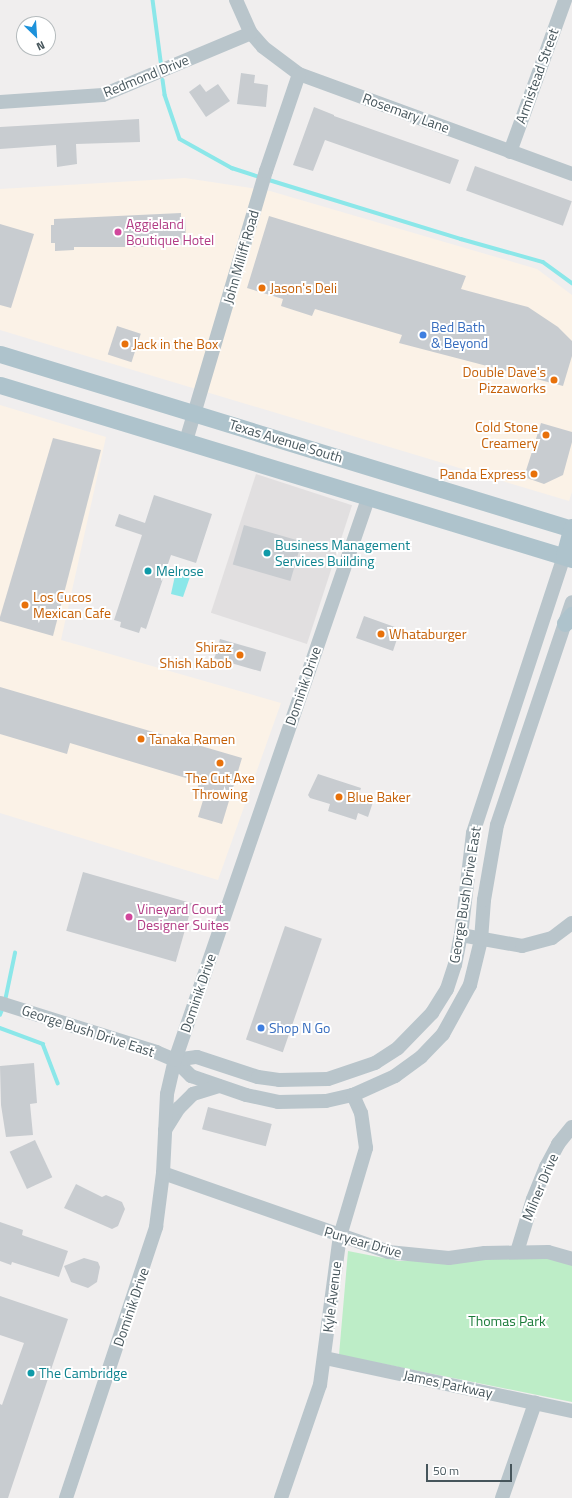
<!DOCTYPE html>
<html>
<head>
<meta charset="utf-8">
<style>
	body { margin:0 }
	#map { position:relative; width:572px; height:1498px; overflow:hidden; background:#f0eeee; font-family:"Titillium Web",sans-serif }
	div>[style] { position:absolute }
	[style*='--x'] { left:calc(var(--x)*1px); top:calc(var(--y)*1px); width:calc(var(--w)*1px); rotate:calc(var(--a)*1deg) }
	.commercial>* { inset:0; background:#fbf2e7 }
	.education>* { inset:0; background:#e1dfe0; transform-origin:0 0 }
	.green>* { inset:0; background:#bdedc7 }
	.water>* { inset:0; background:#8be7e9 }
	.stream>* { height:3.5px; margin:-1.75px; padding:0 1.75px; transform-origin:1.75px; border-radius:1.75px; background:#8be7e9 }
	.building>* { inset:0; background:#c8ccd0; transform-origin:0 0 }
	.minor>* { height:14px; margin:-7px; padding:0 7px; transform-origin:7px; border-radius:7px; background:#b9c5cb }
	.major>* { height:17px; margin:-8.5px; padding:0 8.5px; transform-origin:8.5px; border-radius:8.5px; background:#aec3cc }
	.dots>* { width:11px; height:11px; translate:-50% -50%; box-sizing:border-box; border:2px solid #fff; border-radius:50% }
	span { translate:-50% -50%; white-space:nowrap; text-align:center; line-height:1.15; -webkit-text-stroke:4px #fff; paint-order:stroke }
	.street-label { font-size:14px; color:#46555b }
	.hotel-label { font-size:14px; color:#b23c85 }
	.left { translate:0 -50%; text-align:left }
	.food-label { font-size:14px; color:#c56008 }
	.right { translate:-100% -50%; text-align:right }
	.shop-label { font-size:14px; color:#366cbe }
	.culture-label { font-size:14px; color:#0d838f }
	.park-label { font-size:14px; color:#197a38 }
	.north { position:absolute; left:16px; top:16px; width:40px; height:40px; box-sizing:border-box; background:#fff; border:1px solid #b5bbbd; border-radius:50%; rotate:155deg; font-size:11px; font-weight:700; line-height:16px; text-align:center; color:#46555b }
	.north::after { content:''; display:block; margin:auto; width:14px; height:18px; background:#1d92db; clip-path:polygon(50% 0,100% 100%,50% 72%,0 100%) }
	.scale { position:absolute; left:426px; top:1464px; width:86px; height:18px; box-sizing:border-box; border:2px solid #46555b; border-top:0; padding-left:5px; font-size:12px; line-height:14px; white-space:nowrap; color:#46555b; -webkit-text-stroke:3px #fff; paint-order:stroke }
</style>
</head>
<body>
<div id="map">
	<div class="commercial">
		<div style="clip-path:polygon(185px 178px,270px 191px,537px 269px,572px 295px,572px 492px,569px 501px,0 330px,0 189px)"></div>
		<div style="clip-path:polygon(0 405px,106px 437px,61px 640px,281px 703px,218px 880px,0 813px)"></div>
	</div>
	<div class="education">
		<div style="left:256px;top:474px;width:101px;height:146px;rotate:18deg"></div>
	</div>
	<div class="green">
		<div style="clip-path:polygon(348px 1251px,399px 1261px,549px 1258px,572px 1264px,572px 1402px,339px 1355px)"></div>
	</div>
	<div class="water">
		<div style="clip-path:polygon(179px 568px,191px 574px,183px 597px,171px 594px,176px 571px)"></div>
	</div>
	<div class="stream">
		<div style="--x:153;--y:0;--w:62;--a:82.5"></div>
		<div style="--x:163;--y:80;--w:15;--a:82"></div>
		<div style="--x:165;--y:95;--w:46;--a:71.2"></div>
		<div style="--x:180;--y:139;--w:60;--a:29.1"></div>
		<div style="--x:232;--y:168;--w:29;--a:18"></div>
		<div style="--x:266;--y:179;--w:204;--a:17.1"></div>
		<div style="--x:461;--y:239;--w:85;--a:15.7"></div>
		<div style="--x:543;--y:262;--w:36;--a:36"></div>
		<div style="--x:5;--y:1001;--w:49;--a:-78.2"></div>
		<div style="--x:0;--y:1015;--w:9;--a:-69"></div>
		<div style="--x:0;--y:1028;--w:46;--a:20.4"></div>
		<div style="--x:43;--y:1044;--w:42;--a:69"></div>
	</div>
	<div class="building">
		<div style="clip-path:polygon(241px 73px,255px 75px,254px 83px,268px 85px,266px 107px,237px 104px)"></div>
		<div style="clip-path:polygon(200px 84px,206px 92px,218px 84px,230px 101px,206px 117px,189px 92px)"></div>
		<div style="clip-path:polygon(314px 107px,334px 115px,334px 116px,459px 160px,450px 184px,325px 140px,313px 171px,293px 165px)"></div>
		<div style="clip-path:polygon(139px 119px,140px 142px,76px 144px,77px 164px,57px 167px,56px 145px,0 149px,0 127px)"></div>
		<div style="left:475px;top:166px;width:103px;height:26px;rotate:20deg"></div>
		<div style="clip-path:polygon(181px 213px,181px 218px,185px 218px,186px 239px,182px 239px,183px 245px,144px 244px,144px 247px,74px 247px,74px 250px,55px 251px,55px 243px,51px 243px,51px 225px,54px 225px,54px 219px)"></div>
		<div style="clip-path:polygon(269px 216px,466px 276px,461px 289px,528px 307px,558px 327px,572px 341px,572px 356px,563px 386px,399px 343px,402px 335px,315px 309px,312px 316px,281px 306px,283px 299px,247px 288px)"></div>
		<div style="clip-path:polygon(0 224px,34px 234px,11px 308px,0 305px)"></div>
		<div style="left:117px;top:326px;width:25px;height:30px;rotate:18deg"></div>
		<div style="clip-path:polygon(541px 423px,572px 432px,572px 442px,563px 475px,544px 484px,524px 477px)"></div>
		<div style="clip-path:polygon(53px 438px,101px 450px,53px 636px,0 621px,0 617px)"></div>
		<div style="clip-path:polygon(154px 495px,212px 514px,196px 563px,171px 555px,146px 629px,141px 627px,139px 633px,120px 627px,121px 622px,114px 620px,142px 535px,115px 526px,119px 514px,145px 523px)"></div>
		<div style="left:244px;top:525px;width:60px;height:41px;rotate:16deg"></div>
		<div style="clip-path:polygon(364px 616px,406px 631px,403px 641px,397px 639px,393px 651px,356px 638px)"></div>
		<div style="left:220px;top:639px;width:48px;height:20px;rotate:16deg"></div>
		<div style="clip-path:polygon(0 687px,242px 758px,222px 824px,198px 817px,204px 797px,196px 795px,199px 782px,70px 743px,67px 754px,0 734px)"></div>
		<div style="clip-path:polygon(318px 774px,361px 788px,359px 794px,374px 799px,368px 817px,358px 813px,356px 820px,328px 811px,330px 804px,310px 798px,308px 795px)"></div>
		<div style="left:83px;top:872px;width:114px;height:61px;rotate:16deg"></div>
		<div style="left:285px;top:926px;width:39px;height:120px;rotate:19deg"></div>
		<div style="clip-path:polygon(34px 1063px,37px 1103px,30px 1104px,33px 1135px,6px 1137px,1px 1105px,0 1066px)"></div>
		<div style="left:208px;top:1107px;width:66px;height:23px;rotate:15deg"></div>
		<div style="left:35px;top:1140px;width:41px;height:28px;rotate:65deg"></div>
		<div style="clip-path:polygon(76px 1184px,102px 1197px,106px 1195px,122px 1202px,125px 1209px,118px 1226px,112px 1229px,64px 1208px)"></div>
		<div style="clip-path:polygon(0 1222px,23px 1230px,22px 1235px,68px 1251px,59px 1277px,12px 1262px,11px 1265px,0 1261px)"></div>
		<div style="clip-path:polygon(84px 1258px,98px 1262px,100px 1267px,97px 1282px,88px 1288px,71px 1282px,64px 1266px)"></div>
		<div style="clip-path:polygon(0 1296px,68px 1319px,8px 1498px,0 1498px,0 1404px,2px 1405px,24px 1343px,0 1335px)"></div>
	</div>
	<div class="minor">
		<div style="--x:236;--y:0;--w:36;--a:66"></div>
		<div style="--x:251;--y:33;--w:18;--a:49"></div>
		<div style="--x:263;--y:47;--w:45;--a:36.9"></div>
		<div style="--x:299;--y:74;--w:291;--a:20.1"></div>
		<div style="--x:0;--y:102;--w:103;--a:-3.9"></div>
		<div style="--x:103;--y:95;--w:160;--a:-22.7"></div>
		<div style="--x:510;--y:152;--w:162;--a:-70.1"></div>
		<div style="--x:186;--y:441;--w:282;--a:-73.5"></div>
		<div style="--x:266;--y:171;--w:102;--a:-71.2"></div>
		<div style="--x:461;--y:935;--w:62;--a:10.2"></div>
		<div style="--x:522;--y:946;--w:31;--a:-15"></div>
		<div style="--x:552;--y:938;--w:25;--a:-37"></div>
		<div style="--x:0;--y:1003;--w:164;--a:17.4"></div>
		<div style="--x:156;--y:1052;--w:21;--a:23"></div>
		<div style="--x:175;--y:1060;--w:23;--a:45"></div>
		<div style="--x:191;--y:1076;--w:58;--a:19.1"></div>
		<div style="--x:246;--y:1095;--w:33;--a:12"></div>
		<div style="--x:278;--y:1102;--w:48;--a:-1.2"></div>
		<div style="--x:326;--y:1101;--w:28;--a:-13"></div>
		<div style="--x:353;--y:1095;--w:46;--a:-24.3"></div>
		<div style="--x:395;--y:1076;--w:32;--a:-36"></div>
		<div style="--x:421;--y:1057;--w:32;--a:-46"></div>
		<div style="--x:443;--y:1034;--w:56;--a:-61.1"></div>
		<div style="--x:470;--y:985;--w:46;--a:-76.3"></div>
		<div style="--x:481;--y:940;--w:40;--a:-85.7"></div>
		<div style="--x:484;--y:900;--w:76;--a:-80.2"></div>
		<div style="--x:497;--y:825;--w:235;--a:-71.4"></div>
		<div style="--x:175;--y:1060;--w:22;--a:-8"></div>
		<div style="--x:197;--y:1057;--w:64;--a:18.2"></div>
		<div style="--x:258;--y:1077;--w:21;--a:8"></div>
		<div style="--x:279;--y:1080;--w:49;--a:-1.2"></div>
		<div style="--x:328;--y:1079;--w:50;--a:-18.8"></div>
		<div style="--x:375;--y:1063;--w:27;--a:-33"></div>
		<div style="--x:398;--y:1048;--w:49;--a:-45.8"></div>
		<div style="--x:432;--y:1013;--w:28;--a:-58"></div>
		<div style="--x:447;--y:989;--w:25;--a:-72"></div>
		<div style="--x:455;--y:965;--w:31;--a:-79"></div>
		<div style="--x:461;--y:935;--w:103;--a:-83.3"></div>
		<div style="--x:473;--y:833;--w:292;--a:-71.8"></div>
		<div style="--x:165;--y:1130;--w:26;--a:-58"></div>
		<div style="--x:179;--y:1108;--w:20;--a:-45"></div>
		<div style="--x:193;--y:1094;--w:27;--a:-17"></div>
		<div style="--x:163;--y:1173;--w:238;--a:19.3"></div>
		<div style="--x:388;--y:1252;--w:61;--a:5.6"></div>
		<div style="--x:449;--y:1258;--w:36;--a:-8"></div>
		<div style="--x:485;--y:1253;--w:63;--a:-0.9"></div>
		<div style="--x:548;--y:1252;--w:25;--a:16"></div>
		<div style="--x:517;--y:1252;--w:55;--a:-73.2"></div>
		<div style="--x:533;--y:1199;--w:35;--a:-68"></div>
		<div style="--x:546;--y:1167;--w:26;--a:-62"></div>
		<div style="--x:558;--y:1144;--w:22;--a:-51"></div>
		<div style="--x:325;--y:1358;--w:253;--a:12.1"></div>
		<div style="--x:66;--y:1498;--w:286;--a:-71.6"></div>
		<div style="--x:156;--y:1227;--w:54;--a:-82.6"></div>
		<div style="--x:163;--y:1173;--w:79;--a:-87.1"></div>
		<div style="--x:167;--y:1094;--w:35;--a:-77"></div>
		<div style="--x:175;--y:1060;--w:596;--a:-71.02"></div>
		<div style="--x:281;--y:1498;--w:120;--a:-71"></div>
		<div style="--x:320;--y:1385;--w:150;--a:-82.4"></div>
		<div style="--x:340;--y:1236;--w:92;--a:-73.5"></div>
		<div style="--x:366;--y:1148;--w:35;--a:-98"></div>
		<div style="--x:361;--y:1113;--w:20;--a:-114"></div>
		<div style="--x:502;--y:1498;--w:101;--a:-70.8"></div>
	</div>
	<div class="major">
		<div style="--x:0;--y:354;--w:598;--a:17.01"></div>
		<div style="--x:0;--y:385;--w:598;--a:16.92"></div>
		<div style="--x:564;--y:556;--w:30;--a:-75"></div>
		<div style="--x:565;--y:623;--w:11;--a:-49"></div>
	</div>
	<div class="dots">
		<div style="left:118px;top:232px;background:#d1479c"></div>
		<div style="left:262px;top:288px;background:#e8710a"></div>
		<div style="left:423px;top:335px;background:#3f7fe0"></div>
		<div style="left:125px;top:344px;background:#e8710a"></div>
		<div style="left:554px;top:380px;background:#e8710a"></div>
		<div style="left:546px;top:435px;background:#e8710a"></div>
		<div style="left:534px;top:474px;background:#e8710a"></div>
		<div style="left:267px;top:553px;background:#0f9aa8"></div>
		<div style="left:148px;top:571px;background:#0f9aa8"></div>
		<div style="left:25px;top:605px;background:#e8710a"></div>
		<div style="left:381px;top:634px;background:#e8710a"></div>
		<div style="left:240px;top:655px;background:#e8710a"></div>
		<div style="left:141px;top:739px;background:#e8710a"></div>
		<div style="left:220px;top:763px;background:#e8710a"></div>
		<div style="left:339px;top:797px;background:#e8710a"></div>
		<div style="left:129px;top:917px;background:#d1479c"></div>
		<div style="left:261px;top:1028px;background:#3f7fe0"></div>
		<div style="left:31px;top:1373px;background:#0f9aa8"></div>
	</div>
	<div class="street-label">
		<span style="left:146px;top:76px;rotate:-22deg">Redmond Drive</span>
		<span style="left:537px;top:76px;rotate:-70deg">Armistead Street</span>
		<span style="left:406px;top:113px;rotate:20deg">Rosemary Lane</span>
		<span style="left:241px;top:257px;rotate:-74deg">John Milliff Road</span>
		<span style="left:286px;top:441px;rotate:17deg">Texas Avenue South</span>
		<span style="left:303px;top:686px;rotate:-71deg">Dominik Drive</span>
		<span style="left:465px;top:895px;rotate:-81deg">George Bush Drive East</span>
		<span style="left:198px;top:993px;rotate:-71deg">Dominik Drive</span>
		<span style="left:88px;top:1031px;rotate:18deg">George Bush Drive East</span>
		<span style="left:540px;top:1187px;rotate:-67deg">Milner Drive</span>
		<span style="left:363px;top:1242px;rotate:16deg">Puryear Drive</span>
		<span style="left:332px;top:1297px;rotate:-83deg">Kyle Avenue</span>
		<span style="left:131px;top:1307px;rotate:-71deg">Dominik Drive</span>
		<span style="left:448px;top:1384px;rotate:12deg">James Parkway</span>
	</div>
	<div class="hotel-label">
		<span class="left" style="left:126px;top:232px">Aggieland<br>Boutique Hotel</span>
		<span class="left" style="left:137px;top:917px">Vineyard Court<br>Designer Suites</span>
	</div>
	<div class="food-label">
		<span class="left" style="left:270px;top:288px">Jason's Deli</span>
		<span class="left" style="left:133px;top:344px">Jack in the Box</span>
		<span class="right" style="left:546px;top:380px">Double Dave's<br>Pizzaworks</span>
		<span class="right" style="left:538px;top:435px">Cold Stone<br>Creamery</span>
		<span class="right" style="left:526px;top:474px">Panda Express</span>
		<span class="left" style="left:33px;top:605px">Los Cucos<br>Mexican Cafe</span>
		<span class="left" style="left:389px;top:634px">Whataburger</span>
		<span class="right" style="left:232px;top:655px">Shiraz<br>Shish Kabob</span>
		<span class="left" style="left:149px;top:739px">Tanaka Ramen</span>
		<span style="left:220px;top:786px">The Cut Axe<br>Throwing</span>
		<span class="left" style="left:347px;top:797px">Blue Baker</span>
	</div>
	<div class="shop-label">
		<span class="left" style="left:431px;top:335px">Bed Bath<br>&amp; Beyond</span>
		<span class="left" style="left:269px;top:1028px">Shop N Go</span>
	</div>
	<div class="culture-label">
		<span class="left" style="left:275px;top:553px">Business Management<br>Services Building</span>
		<span class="left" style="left:156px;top:571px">Melrose</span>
		<span class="left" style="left:39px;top:1373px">The Cambridge</span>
	</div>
	<div class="park-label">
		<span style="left:507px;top:1321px">Thomas Park</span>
	</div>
	<div class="north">N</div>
	<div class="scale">50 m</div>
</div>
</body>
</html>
